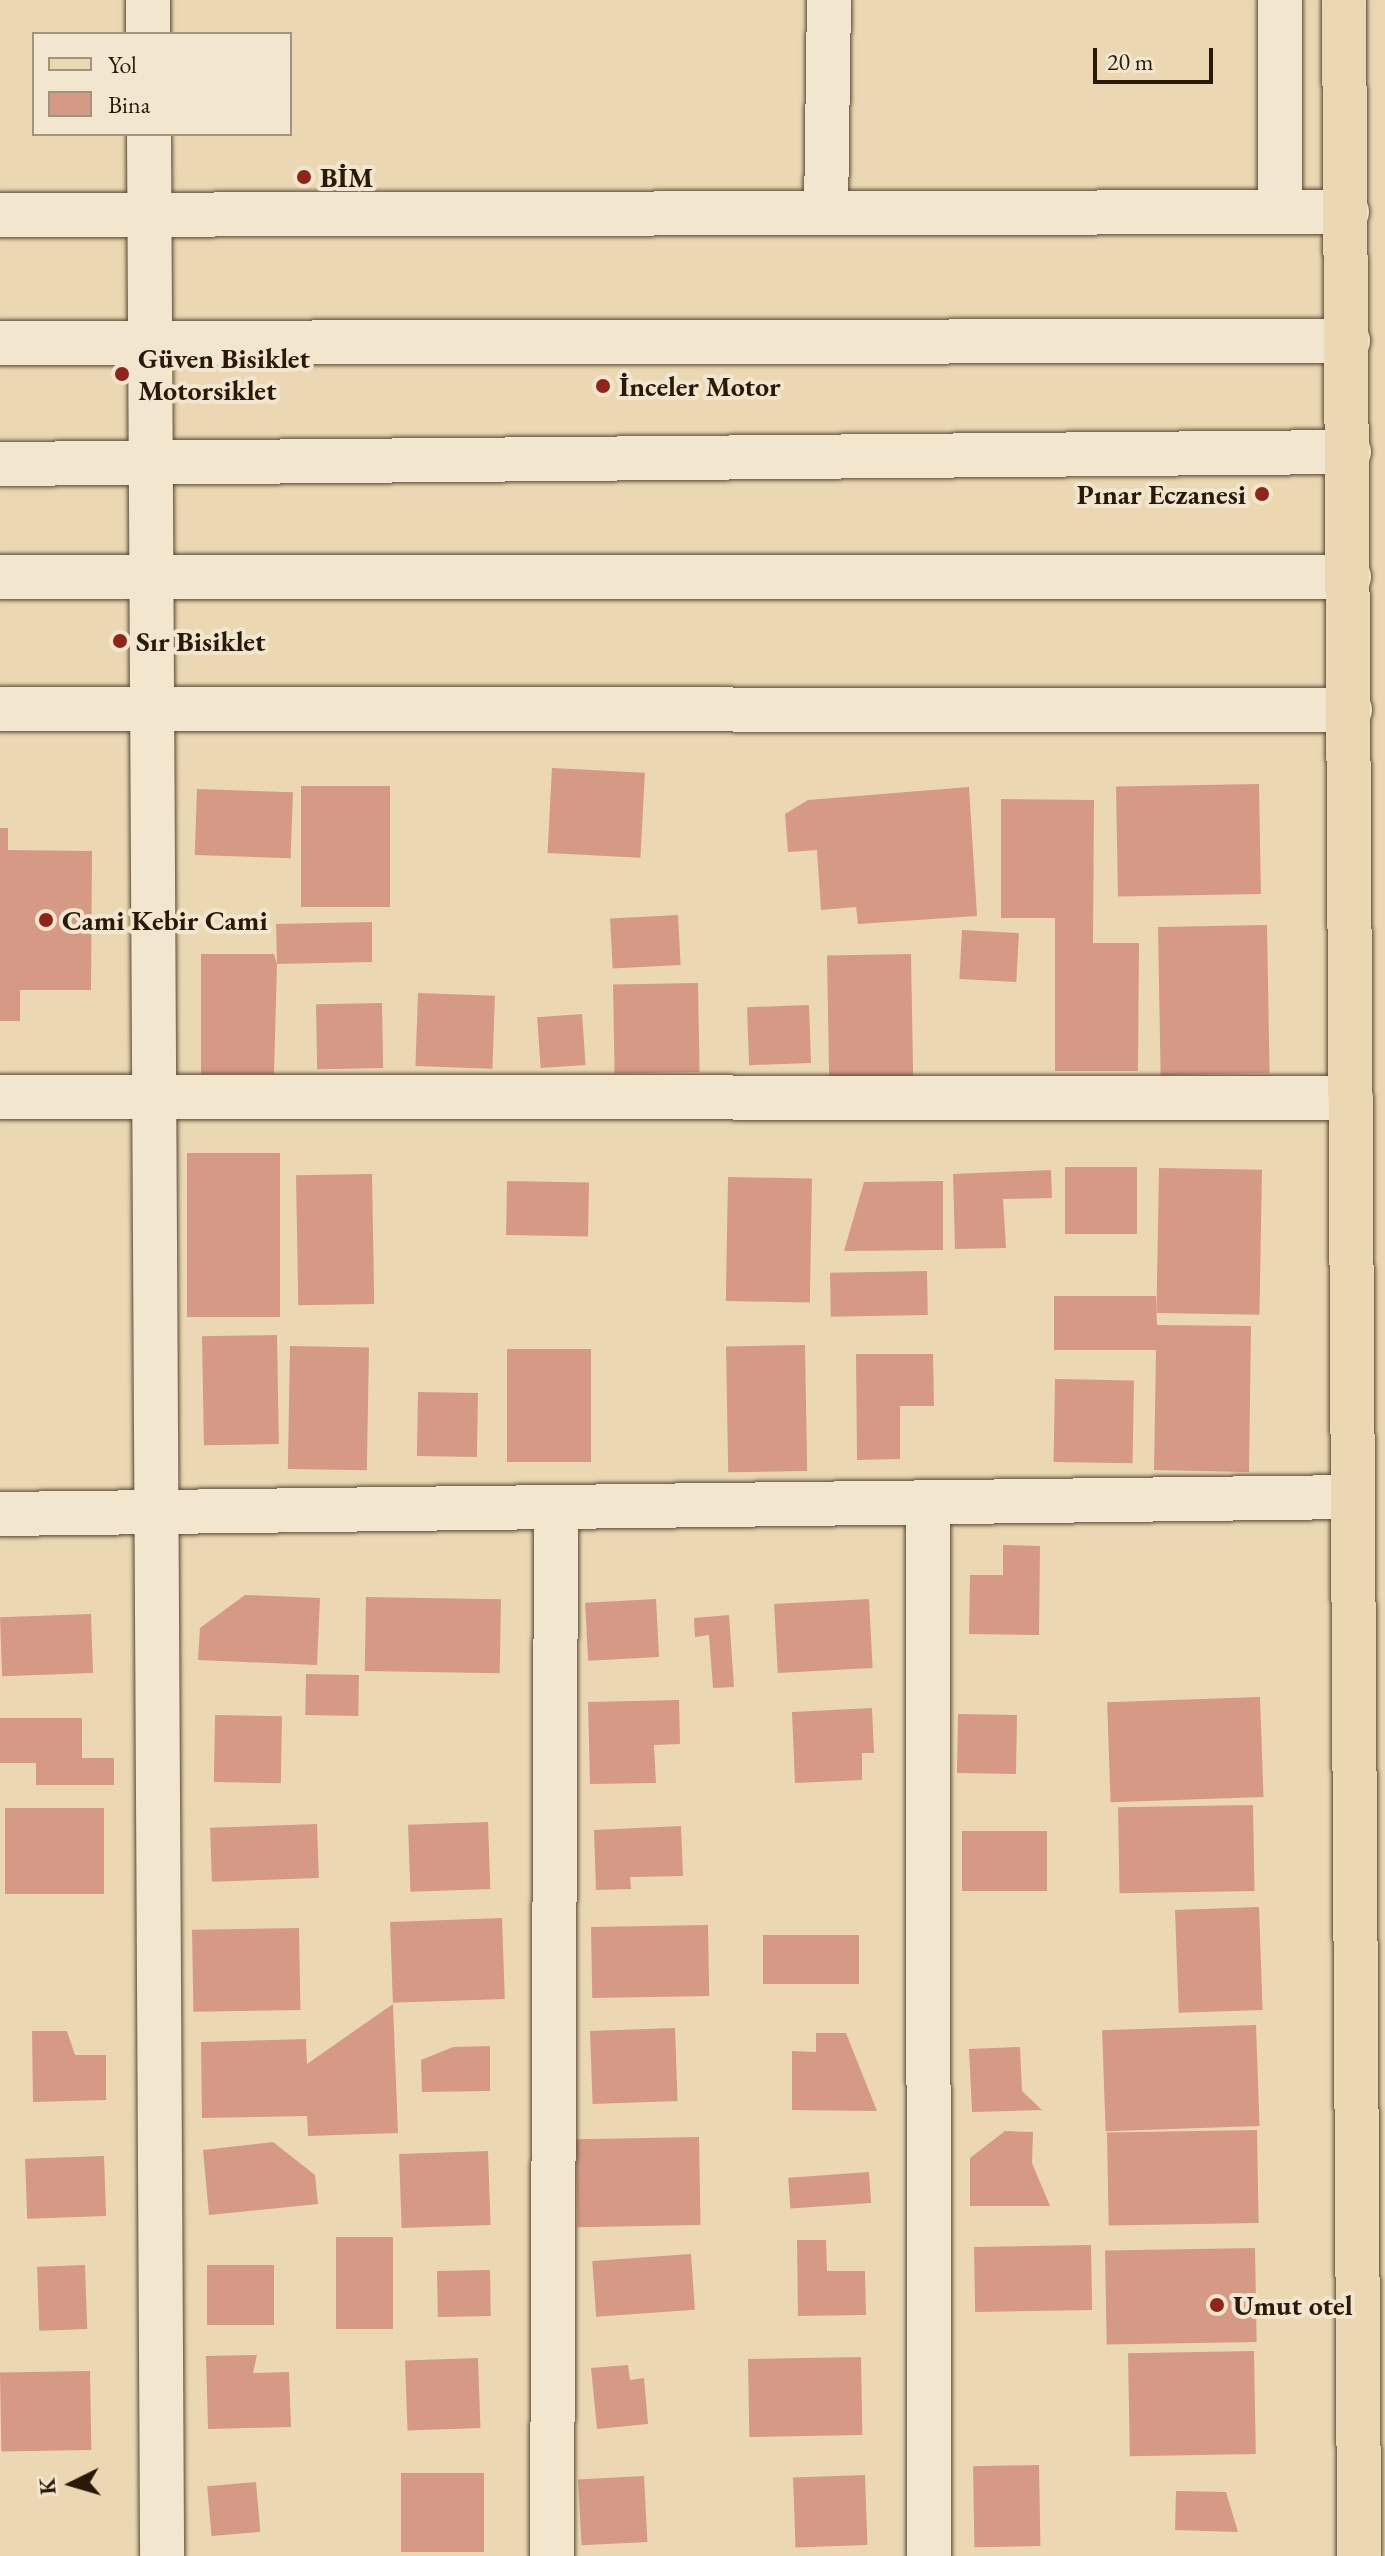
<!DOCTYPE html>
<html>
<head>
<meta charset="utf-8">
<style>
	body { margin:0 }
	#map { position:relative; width:1385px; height:2556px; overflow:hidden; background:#ebd8b3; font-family:"EB Garamond",serif }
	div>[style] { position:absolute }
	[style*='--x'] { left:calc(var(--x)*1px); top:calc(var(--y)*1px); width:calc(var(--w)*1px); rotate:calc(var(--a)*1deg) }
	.building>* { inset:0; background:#d59986; transform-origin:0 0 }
	.roads { filter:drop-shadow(0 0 2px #594933) drop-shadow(0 0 2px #594933) }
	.street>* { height:44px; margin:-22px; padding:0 22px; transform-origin:22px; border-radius:22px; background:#f2e6ce }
	.secondary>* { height:44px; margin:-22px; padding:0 22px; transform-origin:22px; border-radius:22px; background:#f2e6ce }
	.primary>* { height:44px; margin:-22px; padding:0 22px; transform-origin:22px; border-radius:22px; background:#ebd8b3 }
	.dots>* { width:22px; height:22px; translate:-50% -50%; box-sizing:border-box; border:4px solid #f2e6ce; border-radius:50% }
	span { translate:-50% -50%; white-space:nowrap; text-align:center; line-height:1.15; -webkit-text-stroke:8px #f2e6ce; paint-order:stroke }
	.poi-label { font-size:28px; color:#281908; font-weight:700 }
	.left { translate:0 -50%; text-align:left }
	.right { translate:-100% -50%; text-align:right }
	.legend { position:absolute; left:32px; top:32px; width:260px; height:104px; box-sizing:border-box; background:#f2e6ce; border:2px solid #a1947f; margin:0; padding:10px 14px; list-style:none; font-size:24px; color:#281908 }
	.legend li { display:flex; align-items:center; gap:16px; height:40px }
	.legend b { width:40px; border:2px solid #a1947f }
	.north { position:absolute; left:32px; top:2444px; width:80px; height:80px; -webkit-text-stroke:6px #f2e6ce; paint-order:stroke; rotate:265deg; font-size:22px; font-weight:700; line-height:32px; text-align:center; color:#281908 }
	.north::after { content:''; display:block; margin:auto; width:28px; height:36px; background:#281908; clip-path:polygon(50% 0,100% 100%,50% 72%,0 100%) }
	.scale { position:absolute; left:1093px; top:48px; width:120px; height:36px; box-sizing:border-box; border:4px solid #281908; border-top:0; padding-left:10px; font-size:24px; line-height:28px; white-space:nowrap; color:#281908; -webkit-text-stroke:6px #f2e6ce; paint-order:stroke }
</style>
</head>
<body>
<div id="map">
	<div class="building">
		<div style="left:552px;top:768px;width:93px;height:85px;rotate:3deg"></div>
		<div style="left:1259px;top:784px;width:110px;height:143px;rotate:89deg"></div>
		<div style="left:390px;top:786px;width:121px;height:89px;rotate:90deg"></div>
		<div style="clip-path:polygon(969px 787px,977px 916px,858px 924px,856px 907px,821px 910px,817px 850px,788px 852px,785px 814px,808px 800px)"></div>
		<div style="left:197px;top:789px;width:96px;height:66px;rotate:2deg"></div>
		<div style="clip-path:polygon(1001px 799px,1094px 800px,1093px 943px,1139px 943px,1138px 1071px,1055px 1071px,1055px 918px,1001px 918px)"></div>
		<div style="clip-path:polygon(0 828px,8px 828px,8px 850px,92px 851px,91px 990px,20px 990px,20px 1021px,0 1021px)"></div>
		<div style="left:678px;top:915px;width:50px;height:68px;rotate:87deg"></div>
		<div style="clip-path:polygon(372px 922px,372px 962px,277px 964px,274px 1074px,201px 1074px,201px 954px,274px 954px,277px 964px,276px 924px)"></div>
		<div style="left:1267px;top:925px;width:148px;height:109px;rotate:89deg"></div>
		<div style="left:962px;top:930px;width:57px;height:49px;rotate:3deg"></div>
		<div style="left:911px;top:954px;width:123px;height:84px;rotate:89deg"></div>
		<div style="left:698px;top:983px;width:89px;height:85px;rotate:89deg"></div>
		<div style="left:418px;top:993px;width:77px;height:73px;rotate:2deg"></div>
		<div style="left:382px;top:1003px;width:65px;height:66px;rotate:89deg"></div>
		<div style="left:809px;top:1005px;width:58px;height:62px;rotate:88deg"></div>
		<div style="left:582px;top:1014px;width:51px;height:45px;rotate:86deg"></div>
		<div style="left:280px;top:1153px;width:164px;height:93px;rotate:90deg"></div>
		<div style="left:1137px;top:1167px;width:67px;height:72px;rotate:90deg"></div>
		<div style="left:1159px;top:1168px;width:103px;height:145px;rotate:1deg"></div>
		<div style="clip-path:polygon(1051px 1170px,1052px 1198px,1003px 1199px,1006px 1248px,955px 1249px,953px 1174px)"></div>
		<div style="left:372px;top:1174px;width:130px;height:76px;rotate:89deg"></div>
		<div style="left:728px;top:1177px;width:84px;height:124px;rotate:1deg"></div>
		<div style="left:507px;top:1181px;width:82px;height:54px;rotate:1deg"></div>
		<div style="clip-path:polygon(943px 1181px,943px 1250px,844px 1251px,864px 1182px)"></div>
		<div style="left:927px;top:1271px;width:44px;height:97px;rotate:89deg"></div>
		<div style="clip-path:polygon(1054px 1296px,1156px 1296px,1157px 1325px,1251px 1326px,1249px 1472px,1154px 1470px,1156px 1350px,1054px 1350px)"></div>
		<div style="left:277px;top:1335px;width:109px;height:75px;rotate:89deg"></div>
		<div style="left:805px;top:1345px;width:126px;height:79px;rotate:89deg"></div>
		<div style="left:290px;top:1346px;width:79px;height:123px;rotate:1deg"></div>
		<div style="left:507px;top:1349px;width:84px;height:113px"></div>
		<div style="clip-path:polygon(856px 1354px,933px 1354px,934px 1406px,900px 1406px,900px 1459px,857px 1460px)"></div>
		<div style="left:1055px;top:1379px;width:79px;height:83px;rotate:1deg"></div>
		<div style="left:418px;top:1392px;width:60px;height:64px;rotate:1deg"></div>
		<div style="clip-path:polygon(1003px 1545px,1040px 1546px,1039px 1635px,969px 1634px,970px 1575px,1003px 1575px)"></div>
		<div style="clip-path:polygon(245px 1595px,320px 1598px,317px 1665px,198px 1660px,200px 1628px)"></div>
		<div style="left:366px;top:1597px;width:135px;height:74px;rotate:1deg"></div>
		<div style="left:656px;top:1599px;width:58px;height:71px;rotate:87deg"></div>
		<div style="left:869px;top:1599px;width:69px;height:95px;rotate:87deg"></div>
		<div style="left:91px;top:1614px;width:59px;height:91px;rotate:88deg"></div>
		<div style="clip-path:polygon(729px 1615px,734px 1687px,713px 1688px,709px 1635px,695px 1637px,694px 1618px)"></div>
		<div style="left:306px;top:1674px;width:53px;height:41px;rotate:1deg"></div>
		<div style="left:1260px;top:1697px;width:100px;height:153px;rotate:88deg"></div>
		<div style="clip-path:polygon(679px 1700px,680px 1744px,654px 1745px,656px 1783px,590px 1784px,588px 1702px)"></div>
		<div style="clip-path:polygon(872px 1708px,874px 1753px,862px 1753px,862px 1780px,795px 1783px,792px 1712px)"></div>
		<div style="left:958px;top:1714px;width:59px;height:59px;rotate:1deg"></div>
		<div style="left:215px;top:1715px;width:67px;height:67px;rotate:1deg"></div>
		<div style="clip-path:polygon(0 1718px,82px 1718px,82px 1758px,114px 1758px,114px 1785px,36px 1785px,36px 1763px,0 1763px)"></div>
		<div style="left:1253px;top:1805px;width:86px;height:135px;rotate:89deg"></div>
		<div style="left:104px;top:1808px;width:86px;height:99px;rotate:90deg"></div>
		<div style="left:488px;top:1822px;width:67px;height:80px;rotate:88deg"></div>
		<div style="left:317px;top:1824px;width:54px;height:107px;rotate:88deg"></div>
		<div style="clip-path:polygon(681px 1826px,683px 1876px,630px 1877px,631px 1889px,596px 1890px,594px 1830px)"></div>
		<div style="left:962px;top:1831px;width:85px;height:60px"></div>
		<div style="left:1259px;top:1907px;width:103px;height:84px;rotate:88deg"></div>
		<div style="left:502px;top:1918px;width:81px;height:112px;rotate:88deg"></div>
		<div style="left:708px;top:1925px;width:71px;height:117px;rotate:89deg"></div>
		<div style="left:299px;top:1928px;width:82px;height:107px;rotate:89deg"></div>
		<div style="left:763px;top:1935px;width:96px;height:49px"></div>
		<div style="clip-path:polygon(393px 2004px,398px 2133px,308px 2136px,307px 2116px,202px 2118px,201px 2042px,306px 2039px,307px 2064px)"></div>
		<div style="left:1256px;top:2025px;width:101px;height:154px;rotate:88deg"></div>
		<div style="left:675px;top:2028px;width:73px;height:85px;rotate:88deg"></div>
		<div style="clip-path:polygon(32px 2031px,67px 2031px,75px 2055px,106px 2055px,106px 2100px,33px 2102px)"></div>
		<div style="clip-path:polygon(816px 2033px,846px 2033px,877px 2111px,792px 2110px,792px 2051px,816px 2052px)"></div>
		<div style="clip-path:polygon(490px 2046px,490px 2091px,422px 2092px,421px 2060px,453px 2047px)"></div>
		<div style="clip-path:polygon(1020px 2047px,1022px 2091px,1042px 2110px,972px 2112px,969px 2049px)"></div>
		<div style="left:1257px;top:2130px;width:93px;height:150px;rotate:89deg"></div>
		<div style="clip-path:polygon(1005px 2131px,1033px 2132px,1032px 2163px,1050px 2206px,970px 2206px,970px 2158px)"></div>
		<div style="left:699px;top:2137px;width:88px;height:123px;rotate:89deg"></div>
		<div style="clip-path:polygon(273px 2142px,315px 2175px,318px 2204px,209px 2215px,203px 2150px)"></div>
		<div style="left:488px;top:2151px;width:74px;height:89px;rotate:88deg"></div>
		<div style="left:104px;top:2156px;width:60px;height:79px;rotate:88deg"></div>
		<div style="left:869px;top:2172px;width:31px;height:81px;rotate:86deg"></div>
		<div style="left:336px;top:2237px;width:57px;height:92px"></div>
		<div style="clip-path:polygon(797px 2240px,826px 2240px,827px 2271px,865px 2271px,866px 2315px,798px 2316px)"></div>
		<div style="left:1091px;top:2245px;width:65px;height:117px;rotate:89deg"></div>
		<div style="left:1255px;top:2248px;width:94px;height:150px;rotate:89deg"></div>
		<div style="left:691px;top:2254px;width:56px;height:99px;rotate:86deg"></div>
		<div style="left:85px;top:2265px;width:64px;height:48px;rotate:88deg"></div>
		<div style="left:207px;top:2265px;width:67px;height:60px"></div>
		<div style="left:490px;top:2270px;width:46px;height:53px;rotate:89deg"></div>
		<div style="left:1254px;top:2351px;width:103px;height:126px;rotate:89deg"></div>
		<div style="clip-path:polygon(257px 2355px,253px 2373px,289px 2372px,291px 2427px,208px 2429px,206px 2356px)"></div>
		<div style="left:861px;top:2357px;width:78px;height:113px;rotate:89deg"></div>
		<div style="left:478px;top:2358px;width:70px;height:73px;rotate:88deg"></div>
		<div style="clip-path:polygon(628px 2365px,630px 2380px,644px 2378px,648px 2424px,597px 2429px,591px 2368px)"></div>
		<div style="left:90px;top:2371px;width:79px;height:90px;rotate:89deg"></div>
		<div style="left:1039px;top:2465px;width:81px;height:66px;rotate:89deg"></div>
		<div style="left:401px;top:2473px;width:83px;height:79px"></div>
		<div style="left:865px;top:2475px;width:70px;height:72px;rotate:88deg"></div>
		<div style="left:644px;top:2476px;width:66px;height:66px;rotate:87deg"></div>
		<div style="left:256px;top:2482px;width:50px;height:49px;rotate:85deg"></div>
		<div style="clip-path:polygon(1176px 2491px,1226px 2492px,1238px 2532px,1175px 2530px)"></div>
	</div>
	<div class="roads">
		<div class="street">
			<div style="--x:148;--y:0;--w:34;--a:90"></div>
			<div style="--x:149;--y:134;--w:2422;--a:89.69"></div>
			<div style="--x:1280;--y:212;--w:212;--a:-90"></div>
			<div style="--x:826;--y:213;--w:213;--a:-89.2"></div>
			<div style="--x:0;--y:215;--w:1347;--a:-0.13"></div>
			<div style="--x:0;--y:343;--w:1348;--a:-0.09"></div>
			<div style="--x:0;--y:464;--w:1349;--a:-0.51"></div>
			<div style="--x:0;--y:577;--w:1349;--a:0"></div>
			<div style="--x:0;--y:709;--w:1350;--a:0.04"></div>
			<div style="--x:0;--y:1097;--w:1351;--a:0.04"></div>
			<div style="--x:928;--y:1504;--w:1052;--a:89.95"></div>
			<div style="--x:552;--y:2556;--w:1047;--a:-89.78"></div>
		</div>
		<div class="secondary">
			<div style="--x:0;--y:1514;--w:1352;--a:-0.72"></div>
		</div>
		<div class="primary">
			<div style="--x:1344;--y:0;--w:2556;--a:89.66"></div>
		</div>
	</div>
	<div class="dots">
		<div style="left:304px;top:177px;background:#8f2418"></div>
		<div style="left:122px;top:374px;background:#8f2418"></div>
		<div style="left:603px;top:386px;background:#8f2418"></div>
		<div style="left:1262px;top:494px;background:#8f2418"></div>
		<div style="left:120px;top:641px;background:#8f2418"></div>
		<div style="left:46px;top:920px;background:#8f2418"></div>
		<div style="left:1217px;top:2305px;background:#8f2418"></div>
	</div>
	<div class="poi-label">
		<span class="left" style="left:320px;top:177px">BİM</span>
		<span class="left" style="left:138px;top:374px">Güven Bisiklet<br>Motorsiklet</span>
		<span class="left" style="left:619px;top:386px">İnceler Motor</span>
		<span class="right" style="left:1246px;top:494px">Pınar Eczanesi</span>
		<span class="left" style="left:136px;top:641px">Sır Bisiklet</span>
		<span class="left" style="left:62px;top:920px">Cami Kebir Cami</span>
		<span class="left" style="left:1233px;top:2305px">Umut otel</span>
	</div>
	<ul class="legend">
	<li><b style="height:10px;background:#ebd8b3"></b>Yol</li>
	<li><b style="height:22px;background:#d59986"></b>Bina</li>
	</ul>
	<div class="north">K</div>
	<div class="scale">20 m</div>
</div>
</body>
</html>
